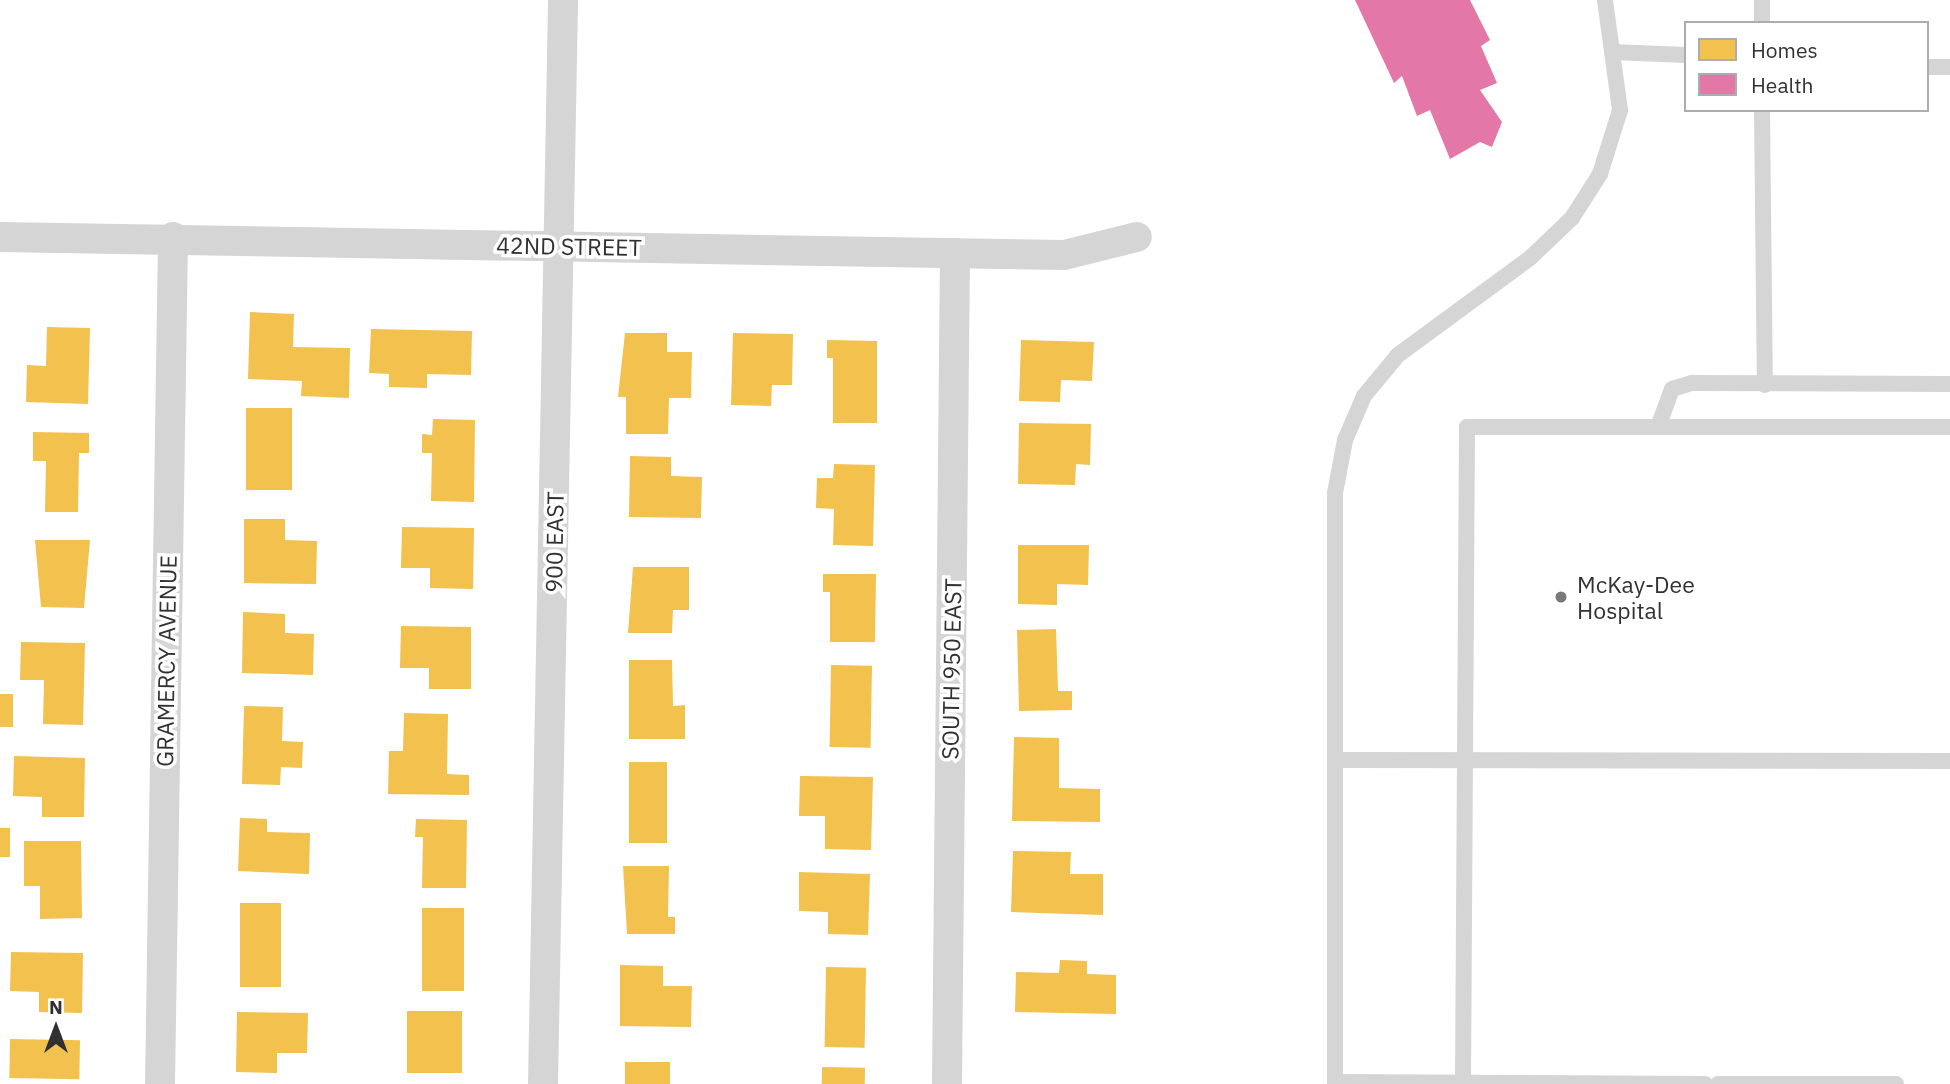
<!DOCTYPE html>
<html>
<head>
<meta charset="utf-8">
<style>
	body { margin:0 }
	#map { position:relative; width:1950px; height:1084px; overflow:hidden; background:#fff; font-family:"IBM Plex Sans",sans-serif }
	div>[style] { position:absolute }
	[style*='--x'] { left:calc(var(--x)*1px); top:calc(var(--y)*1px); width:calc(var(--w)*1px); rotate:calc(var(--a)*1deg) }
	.homes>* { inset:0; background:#f2c14e; transform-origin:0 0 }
	.health>* { inset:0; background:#e377a8 }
	.service>* { height:16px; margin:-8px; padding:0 8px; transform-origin:8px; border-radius:8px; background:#d5d5d5 }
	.minor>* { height:30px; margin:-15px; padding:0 15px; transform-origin:15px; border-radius:15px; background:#d5d5d5 }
	.dots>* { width:19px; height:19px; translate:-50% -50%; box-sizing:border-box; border:4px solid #fff; border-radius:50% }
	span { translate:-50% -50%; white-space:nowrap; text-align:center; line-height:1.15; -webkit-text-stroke:7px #fff; paint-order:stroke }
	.street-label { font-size:23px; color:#313131 }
	.poi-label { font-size:23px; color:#313131 }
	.left { translate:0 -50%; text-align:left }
	.legend { position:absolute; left:1684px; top:21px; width:245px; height:91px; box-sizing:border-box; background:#fff; border:2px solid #adadad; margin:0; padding:9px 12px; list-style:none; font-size:21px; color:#313131 }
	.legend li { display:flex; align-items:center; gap:14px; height:35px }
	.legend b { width:35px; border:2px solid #adadad }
	.north { position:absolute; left:21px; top:993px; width:70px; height:70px; -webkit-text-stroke:5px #fff; paint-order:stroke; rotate:0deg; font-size:19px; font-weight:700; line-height:28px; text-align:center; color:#313131 }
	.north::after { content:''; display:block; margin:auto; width:24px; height:32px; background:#313131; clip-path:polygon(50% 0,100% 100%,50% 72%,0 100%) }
</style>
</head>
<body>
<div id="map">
	<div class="homes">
		<div style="clip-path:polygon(250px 312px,294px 314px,293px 347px,350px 348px,349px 398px,301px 396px,302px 381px,248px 379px)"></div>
		<div style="clip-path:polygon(47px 327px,90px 328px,88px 404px,26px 402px,27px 365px,46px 366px)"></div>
		<div style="clip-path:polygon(371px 329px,472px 331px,471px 375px,427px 374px,427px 388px,389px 387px,389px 374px,369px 373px)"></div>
		<div style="clip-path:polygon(625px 333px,667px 333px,667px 352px,692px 352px,691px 398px,669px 398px,668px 434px,626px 434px,626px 397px,618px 397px)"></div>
		<div style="clip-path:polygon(733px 333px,793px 334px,792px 385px,772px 385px,771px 406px,731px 405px)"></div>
		<div style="clip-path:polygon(827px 340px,877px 341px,877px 423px,833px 423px,833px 358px,827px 358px)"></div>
		<div style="clip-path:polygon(1021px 340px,1094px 342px,1092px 381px,1061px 380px,1060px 402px,1019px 401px)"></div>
		<div style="left:246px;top:408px;width:46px;height:82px"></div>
		<div style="clip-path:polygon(433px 419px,475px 420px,474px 502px,431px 501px,432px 453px,422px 453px,422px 434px,432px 435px)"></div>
		<div style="clip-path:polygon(1019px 423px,1091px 424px,1090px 465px,1076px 464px,1075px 485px,1018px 484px)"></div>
		<div style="clip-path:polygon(33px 432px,89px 433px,89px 453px,79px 453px,78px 512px,45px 512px,46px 461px,33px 461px)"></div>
		<div style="clip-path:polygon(630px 456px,671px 457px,671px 476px,702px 477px,701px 518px,629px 517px)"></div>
		<div style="clip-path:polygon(834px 464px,875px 465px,873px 546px,833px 545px,834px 509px,816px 508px,817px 478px,833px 478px)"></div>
		<div style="clip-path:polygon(244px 519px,285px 519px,285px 540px,317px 541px,316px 584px,244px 583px)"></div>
		<div style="clip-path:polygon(402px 527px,474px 528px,473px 589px,430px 588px,430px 568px,401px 568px)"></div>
		<div style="clip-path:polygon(35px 540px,90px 540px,84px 608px,41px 607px)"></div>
		<div style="clip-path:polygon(1018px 545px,1089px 545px,1088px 585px,1057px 584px,1057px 605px,1018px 604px)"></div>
		<div style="clip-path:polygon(633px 567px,689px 567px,689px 610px,673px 610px,672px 633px,628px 633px)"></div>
		<div style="clip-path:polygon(823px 574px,876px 574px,875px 642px,830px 642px,830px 592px,823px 592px)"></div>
		<div style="clip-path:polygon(243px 612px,285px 614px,285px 633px,314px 634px,313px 675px,242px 673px)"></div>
		<div style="clip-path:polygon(401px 626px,471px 627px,471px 689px,429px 689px,429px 668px,400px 668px)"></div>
		<div style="clip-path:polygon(1056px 629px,1058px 691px,1072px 691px,1072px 710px,1019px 711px,1017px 630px)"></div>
		<div style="clip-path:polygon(21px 642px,85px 643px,83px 725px,43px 724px,44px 680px,20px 680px)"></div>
		<div style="clip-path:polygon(629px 660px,672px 660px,673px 706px,685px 705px,685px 739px,629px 739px)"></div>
		<div style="left:831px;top:665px;width:41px;height:82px;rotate:1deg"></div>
		<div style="left:0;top:694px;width:13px;height:33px"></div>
		<div style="clip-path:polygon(244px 706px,283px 707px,282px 741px,303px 742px,302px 768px,281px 767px,280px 785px,242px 784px)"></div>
		<div style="clip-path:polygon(404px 713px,448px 714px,447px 774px,469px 775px,469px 795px,388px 794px,389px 751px,403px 751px)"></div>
		<div style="clip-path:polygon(1014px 737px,1059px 738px,1059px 788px,1100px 789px,1100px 822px,1012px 821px)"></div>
		<div style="clip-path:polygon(14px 756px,85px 758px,84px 817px,42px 817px,42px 797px,13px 796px)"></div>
		<div style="left:629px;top:762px;width:38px;height:81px"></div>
		<div style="clip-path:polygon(800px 776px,873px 777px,871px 850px,825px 849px,825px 816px,799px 816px)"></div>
		<div style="clip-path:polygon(240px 818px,267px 819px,267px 832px,310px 833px,309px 874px,238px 871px)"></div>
		<div style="clip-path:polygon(416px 819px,467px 820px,466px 888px,422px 888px,423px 837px,415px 837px)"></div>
		<div style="left:0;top:828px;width:10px;height:29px"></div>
		<div style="clip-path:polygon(24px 841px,81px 841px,82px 918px,40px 919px,40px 886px,24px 886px)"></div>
		<div style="clip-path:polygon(1013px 851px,1071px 852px,1070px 874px,1103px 874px,1103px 915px,1011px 912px)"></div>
		<div style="clip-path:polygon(623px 866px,669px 866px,668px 917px,675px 917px,675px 934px,627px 934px)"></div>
		<div style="clip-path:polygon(799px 872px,870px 874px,868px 935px,828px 934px,828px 912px,799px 911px)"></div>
		<div style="left:240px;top:903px;width:41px;height:84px"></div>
		<div style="left:422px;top:908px;width:42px;height:83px"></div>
		<div style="clip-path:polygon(11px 952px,83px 953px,82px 1013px,39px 1012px,39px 992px,10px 991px)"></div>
		<div style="clip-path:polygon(1060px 960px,1087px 961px,1087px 974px,1116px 975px,1116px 1014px,1015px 1012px,1016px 972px,1059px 973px)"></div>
		<div style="clip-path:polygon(620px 965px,663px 966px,663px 986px,692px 986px,691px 1027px,620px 1026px)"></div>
		<div style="left:826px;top:967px;width:40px;height:80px;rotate:1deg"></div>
		<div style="left:407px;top:1011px;width:55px;height:62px"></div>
		<div style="clip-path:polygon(237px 1012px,308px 1013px,307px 1053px,277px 1053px,277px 1073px,236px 1072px)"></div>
		<div style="left:10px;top:1039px;width:70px;height:39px;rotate:1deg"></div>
		<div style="left:625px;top:1062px;width:45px;height:22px"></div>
		<div style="left:822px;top:1067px;width:43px;height:17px;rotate:1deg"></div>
	</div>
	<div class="health">
		<div style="clip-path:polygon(1355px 0,1470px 0,1490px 40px,1481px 46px,1497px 83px,1480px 90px,1502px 122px,1492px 147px,1480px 142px,1450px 159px,1430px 110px,1417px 116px,1402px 76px,1394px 83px)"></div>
	</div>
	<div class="service">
		<div style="--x:1762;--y:0;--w:23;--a:90"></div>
		<div style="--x:1612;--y:52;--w:74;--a:2.3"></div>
		<div style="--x:1927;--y:67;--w:23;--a:0"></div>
		<div style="--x:1762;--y:110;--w:275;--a:89.4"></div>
		<div style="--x:1658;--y:427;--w:40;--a:-69.8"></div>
		<div style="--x:1672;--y:389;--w:21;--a:-17"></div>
		<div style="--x:1692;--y:383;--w:258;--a:0.2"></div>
		<div style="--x:1335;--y:760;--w:615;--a:0.09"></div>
		<div style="--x:1335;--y:1082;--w:370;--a:0.3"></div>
		<div style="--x:1463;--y:1082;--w:655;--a:-89.65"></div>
		<div style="--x:1467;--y:427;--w:483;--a:0"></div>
		<div style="--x:1335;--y:1084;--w:591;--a:-90"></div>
		<div style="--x:1335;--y:493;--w:54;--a:-79.3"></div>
		<div style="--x:1345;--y:440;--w:48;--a:-66.6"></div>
		<div style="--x:1364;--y:396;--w:53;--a:-50.3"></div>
		<div style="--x:1398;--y:355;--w:164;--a:-36.3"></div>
		<div style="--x:1530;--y:258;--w:58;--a:-43.6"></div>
		<div style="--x:1572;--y:218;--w:52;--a:-57.5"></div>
		<div style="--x:1600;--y:174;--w:67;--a:-72.6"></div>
		<div style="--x:1620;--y:110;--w:111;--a:-97.8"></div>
		<div style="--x:1718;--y:1084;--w:178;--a:0"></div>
	</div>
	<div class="minor">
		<div style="--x:0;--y:237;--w:1064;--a:0.97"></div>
		<div style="--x:1064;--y:255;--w:75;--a:-13.9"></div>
		<div style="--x:160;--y:1084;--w:847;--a:-89.12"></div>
		<div style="--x:543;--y:1084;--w:1084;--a:-88.94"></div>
		<div style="--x:947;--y:1084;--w:831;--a:-89.45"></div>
	</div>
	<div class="dots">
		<div style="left:1561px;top:597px;background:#797979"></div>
	</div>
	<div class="street-label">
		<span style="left:569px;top:246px;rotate:1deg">42ND STREET</span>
		<span style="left:554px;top:542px;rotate:-89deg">900 EAST</span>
		<span style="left:166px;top:661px;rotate:-89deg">GRAMERCY AVENUE</span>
		<span style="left:951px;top:669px;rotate:-89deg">SOUTH 950 EAST</span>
	</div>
	<div class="poi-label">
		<span class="left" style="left:1577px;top:597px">McKay-Dee<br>Hospital</span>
	</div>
	<ul class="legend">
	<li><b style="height:19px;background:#f2c14e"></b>Homes</li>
	<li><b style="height:19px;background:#e377a8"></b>Health</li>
	</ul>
	<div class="north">N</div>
</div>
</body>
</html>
